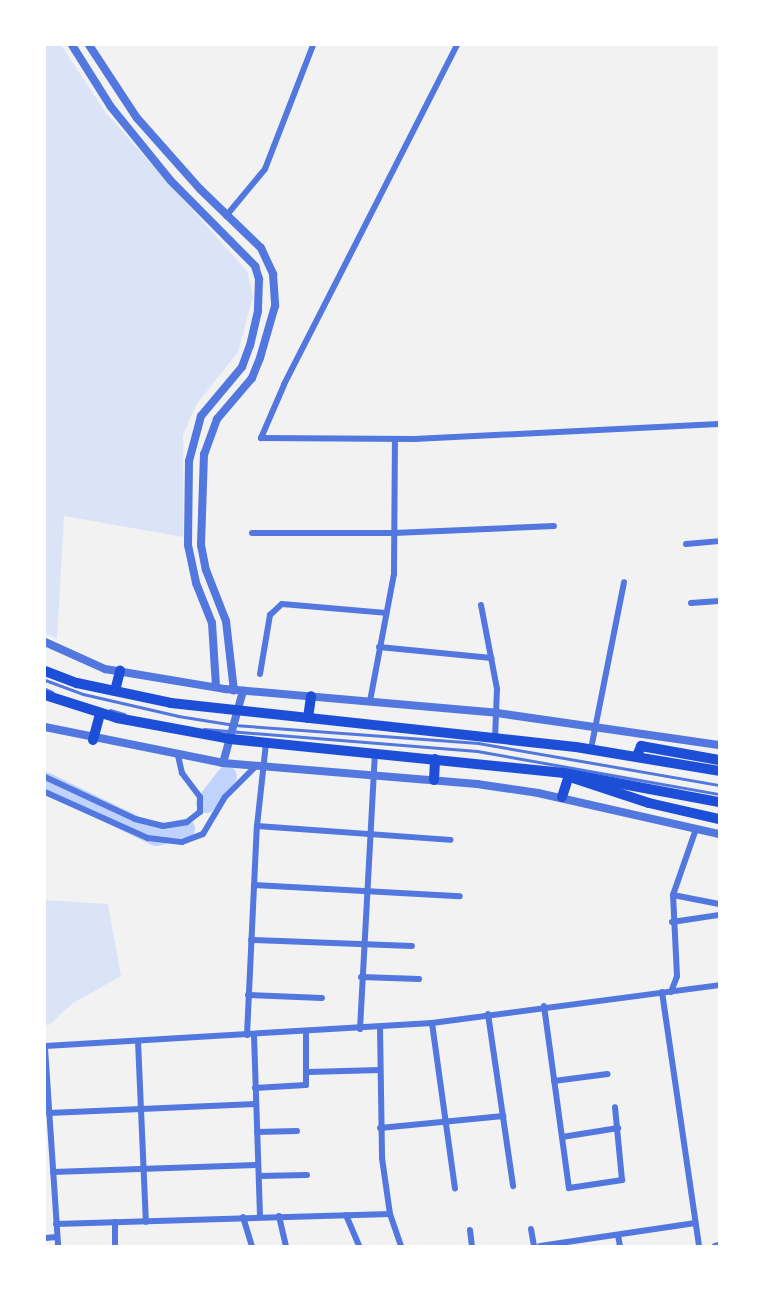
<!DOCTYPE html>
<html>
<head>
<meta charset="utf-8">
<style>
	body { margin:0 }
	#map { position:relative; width:764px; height:1291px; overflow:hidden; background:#f2f2f2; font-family:"PT Sans Narrow",sans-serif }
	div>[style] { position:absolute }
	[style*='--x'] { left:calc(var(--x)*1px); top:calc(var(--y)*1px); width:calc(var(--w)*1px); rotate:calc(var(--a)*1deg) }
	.green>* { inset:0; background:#dbe4f7 }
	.river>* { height:20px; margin:-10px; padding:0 10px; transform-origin:10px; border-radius:10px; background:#bfd3fe }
	.service>* { height:3px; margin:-1.5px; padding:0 1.5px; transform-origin:1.5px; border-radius:1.5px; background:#5277de }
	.minor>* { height:6px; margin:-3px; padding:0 3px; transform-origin:3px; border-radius:3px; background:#5277de }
	.tertiary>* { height:8px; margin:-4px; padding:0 4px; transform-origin:4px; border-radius:4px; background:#5277de }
	.trunk>* { height:10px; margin:-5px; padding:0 5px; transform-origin:5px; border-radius:5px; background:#1d4ed8 }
	span { translate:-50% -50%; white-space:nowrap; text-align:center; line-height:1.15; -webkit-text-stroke:5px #fff; paint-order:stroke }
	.frame { position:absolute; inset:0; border:46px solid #fff; pointer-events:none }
</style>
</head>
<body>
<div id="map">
	<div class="green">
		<div style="clip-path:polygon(45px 45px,61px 45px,106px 113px,247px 271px,253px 296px,238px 352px,196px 405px,183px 435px,183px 537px,64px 516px,57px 639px,45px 633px)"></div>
		<div style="clip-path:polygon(45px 900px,108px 904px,121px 976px,73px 1003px,49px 1025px,45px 1025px)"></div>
	</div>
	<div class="river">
		<div style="--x:45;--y:782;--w:123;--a:25.9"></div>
		<div style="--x:156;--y:836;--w:30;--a:-14"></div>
		<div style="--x:206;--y:803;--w:34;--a:-52"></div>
	</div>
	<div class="service">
		<div style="--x:45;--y:680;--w:40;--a:20.2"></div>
		<div style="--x:83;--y:694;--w:98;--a:13"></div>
		<div style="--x:178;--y:716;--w:57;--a:9.1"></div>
		<div style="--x:234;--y:725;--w:245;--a:4.2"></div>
		<div style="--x:478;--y:743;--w:245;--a:9.9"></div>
		<div style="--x:45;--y:689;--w:8;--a:23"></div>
		<div style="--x:110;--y:710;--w:15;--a:16"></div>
		<div style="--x:204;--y:729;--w:274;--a:4.6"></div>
		<div style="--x:477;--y:751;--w:246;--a:10.1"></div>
	</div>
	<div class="minor">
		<div style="--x:457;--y:45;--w:381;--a:117"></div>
		<div style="--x:284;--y:385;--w:58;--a:113.5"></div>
		<div style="--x:261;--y:438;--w:153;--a:0.4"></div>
		<div style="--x:414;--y:439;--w:305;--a:-2.8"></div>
		<div style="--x:226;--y:216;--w:61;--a:-50.3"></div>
		<div style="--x:265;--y:169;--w:133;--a:-68.8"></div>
		<div style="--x:252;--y:533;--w:142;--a:0"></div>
		<div style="--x:394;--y:533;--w:160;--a:-2.5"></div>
		<div style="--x:686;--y:544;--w:33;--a:-5"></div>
		<div style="--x:691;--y:603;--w:28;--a:-4"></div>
		<div style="--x:481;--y:605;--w:86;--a:79.2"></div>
		<div style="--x:497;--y:689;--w:49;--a:92.3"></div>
		<div style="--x:379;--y:647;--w:113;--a:5.6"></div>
		<div style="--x:260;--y:674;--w:60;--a:-80.4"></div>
		<div style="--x:270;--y:615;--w:16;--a:-43"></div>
		<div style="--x:282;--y:604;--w:104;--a:4.9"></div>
		<div style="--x:370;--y:701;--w:129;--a:-79.3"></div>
		<div style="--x:394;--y:574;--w:135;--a:-89.6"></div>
		<div style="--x:591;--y:749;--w:170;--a:-78.8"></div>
		<div style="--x:45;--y:777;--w:99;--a:25"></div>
		<div style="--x:135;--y:819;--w:29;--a:14"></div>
		<div style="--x:163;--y:826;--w:24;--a:-9"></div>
		<div style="--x:187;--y:822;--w:16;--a:-38"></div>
		<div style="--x:200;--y:812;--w:15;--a:-90"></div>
		<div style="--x:200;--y:797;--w:30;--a:-127"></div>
		<div style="--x:182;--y:773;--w:17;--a:-103"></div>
		<div style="--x:45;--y:792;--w:113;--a:24.1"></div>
		<div style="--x:148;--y:838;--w:34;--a:7"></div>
		<div style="--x:182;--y:842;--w:22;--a:-21"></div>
		<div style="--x:203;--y:834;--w:43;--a:-59.3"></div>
		<div style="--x:225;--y:797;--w:44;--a:-45"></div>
		<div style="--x:257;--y:826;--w:194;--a:4.1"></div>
		<div style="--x:254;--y:885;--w:206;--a:3.1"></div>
		<div style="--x:673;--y:895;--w:47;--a:11.1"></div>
		<div style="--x:672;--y:922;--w:48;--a:-8.5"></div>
		<div style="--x:251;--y:940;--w:161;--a:2.1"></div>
		<div style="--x:361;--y:977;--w:58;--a:2"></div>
		<div style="--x:662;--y:992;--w:257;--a:81.7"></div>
		<div style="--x:671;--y:992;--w:17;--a:-69"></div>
		<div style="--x:677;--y:976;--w:81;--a:-92.8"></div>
		<div style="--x:673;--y:895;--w:70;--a:-70.8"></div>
		<div style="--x:248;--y:995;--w:74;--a:2.3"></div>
		<div style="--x:544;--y:1006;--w:184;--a:82.2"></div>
		<div style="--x:569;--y:1188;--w:54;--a:-8.6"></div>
		<div style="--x:622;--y:1180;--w:73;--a:-95.5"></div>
		<div style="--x:488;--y:1014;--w:174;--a:81.7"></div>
		<div style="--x:432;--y:1023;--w:167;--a:82.1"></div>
		<div style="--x:380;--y:1027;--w:131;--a:89.1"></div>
		<div style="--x:382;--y:1158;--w:57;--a:81.9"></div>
		<div style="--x:390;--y:1214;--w:34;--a:71"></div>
		<div style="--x:360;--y:1029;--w:277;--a:-86.9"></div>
		<div style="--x:247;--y:1035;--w:209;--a:-87.3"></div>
		<div style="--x:257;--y:826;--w:83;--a:-83.8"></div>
		<div style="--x:254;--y:1035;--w:182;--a:88.1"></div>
		<div style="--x:138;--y:1041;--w:181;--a:87.5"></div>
		<div style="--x:45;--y:1046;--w:388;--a:-3.4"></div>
		<div style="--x:432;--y:1023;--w:290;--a:-7.5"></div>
		<div style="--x:45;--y:1048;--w:198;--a:86.2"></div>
		<div style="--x:308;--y:1072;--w:72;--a:-1.6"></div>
		<div style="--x:554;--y:1081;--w:54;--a:-7.4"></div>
		<div style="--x:255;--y:1088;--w:51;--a:-3.4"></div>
		<div style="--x:306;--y:1085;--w:53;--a:-90"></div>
		<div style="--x:49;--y:1113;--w:207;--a:-2.5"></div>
		<div style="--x:380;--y:1128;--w:124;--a:-5.6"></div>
		<div style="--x:257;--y:1132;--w:40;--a:-1.4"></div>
		<div style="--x:562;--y:1137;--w:57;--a:-9.1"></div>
		<div style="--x:53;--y:1172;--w:205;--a:-2"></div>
		<div style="--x:259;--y:1176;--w:48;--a:-1.2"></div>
		<div style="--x:346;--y:1215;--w:34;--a:67"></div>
		<div style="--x:279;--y:1216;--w:31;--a:77"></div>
		<div style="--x:243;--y:1217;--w:30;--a:73"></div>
		<div style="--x:115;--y:1222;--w:24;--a:90"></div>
		<div style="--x:56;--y:1224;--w:334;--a:-1.7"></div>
		<div style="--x:531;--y:1229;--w:17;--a:80"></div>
		<div style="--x:470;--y:1230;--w:16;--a:83"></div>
		<div style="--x:618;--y:1235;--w:11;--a:80"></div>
		<div style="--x:45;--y:1238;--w:12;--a:-5"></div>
		<div style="--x:540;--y:1246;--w:157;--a:-8.4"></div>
		<div style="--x:715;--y:1246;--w:4;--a:-14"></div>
	</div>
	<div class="tertiary">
		<div style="--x:72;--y:45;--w:73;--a:57.8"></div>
		<div style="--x:111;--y:107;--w:95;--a:51"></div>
		<div style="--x:171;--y:181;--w:120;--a:45.3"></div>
		<div style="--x:255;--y:266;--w:14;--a:73"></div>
		<div style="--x:259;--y:279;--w:32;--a:92"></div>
		<div style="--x:258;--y:311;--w:35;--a:103"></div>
		<div style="--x:250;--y:345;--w:23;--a:110"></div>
		<div style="--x:242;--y:367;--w:64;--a:129.9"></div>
		<div style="--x:201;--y:416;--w:47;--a:104.9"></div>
		<div style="--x:189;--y:461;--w:84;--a:90.7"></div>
		<div style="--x:188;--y:545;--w:39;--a:78"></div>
		<div style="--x:196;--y:583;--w:43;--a:68.2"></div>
		<div style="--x:212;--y:623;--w:64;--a:86.4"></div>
		<div style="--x:89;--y:45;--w:87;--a:56.7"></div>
		<div style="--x:137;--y:118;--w:95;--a:48.4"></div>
		<div style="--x:200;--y:189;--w:85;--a:44"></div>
		<div style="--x:261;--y:248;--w:29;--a:65"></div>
		<div style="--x:273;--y:274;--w:32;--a:86"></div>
		<div style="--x:275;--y:306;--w:54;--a:106.1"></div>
		<div style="--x:260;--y:358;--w:22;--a:112"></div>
		<div style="--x:252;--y:378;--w:54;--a:130.5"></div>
		<div style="--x:217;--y:419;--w:37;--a:110"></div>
		<div style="--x:204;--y:454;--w:91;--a:91.9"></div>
		<div style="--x:201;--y:545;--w:25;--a:79"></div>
		<div style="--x:206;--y:570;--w:55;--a:68.6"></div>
		<div style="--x:226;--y:621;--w:70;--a:83.5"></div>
		<div style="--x:45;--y:642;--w:66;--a:24.2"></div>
		<div style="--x:105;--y:669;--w:122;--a:9.5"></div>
		<div style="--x:225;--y:689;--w:273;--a:5"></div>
		<div style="--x:497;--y:713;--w:224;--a:8.2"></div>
		<div style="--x:45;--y:727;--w:182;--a:11.4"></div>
		<div style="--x:223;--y:763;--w:255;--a:4.7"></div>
		<div style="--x:477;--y:784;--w:62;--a:8.4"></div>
		<div style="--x:538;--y:793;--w:186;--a:12.8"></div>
		<div style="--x:223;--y:763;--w:75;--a:-74.5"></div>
	</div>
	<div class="trunk">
		<div style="--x:45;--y:671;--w:34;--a:21"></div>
		<div style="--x:77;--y:683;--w:96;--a:12"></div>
		<div style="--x:171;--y:703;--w:407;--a:6.2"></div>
		<div style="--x:576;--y:747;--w:145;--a:9.5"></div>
		<div style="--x:115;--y:691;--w:21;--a:-76"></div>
		<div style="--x:45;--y:695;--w:76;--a:17.7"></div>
		<div style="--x:117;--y:718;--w:115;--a:10.5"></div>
		<div style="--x:230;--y:739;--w:336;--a:5.8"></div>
		<div style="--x:564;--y:773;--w:158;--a:10.6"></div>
		<div style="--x:308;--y:718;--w:22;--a:-82"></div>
		<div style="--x:93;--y:740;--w:28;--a:-75"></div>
		<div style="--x:637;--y:756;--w:11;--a:-68"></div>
		<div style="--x:641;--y:746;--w:79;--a:10.2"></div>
		<div style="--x:570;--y:777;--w:83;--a:18.2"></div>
		<div style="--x:649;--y:803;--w:72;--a:12.9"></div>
		<div style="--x:434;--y:780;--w:21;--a:-87"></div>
		<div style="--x:562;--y:797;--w:22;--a:-72"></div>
	</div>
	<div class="frame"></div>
</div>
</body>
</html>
